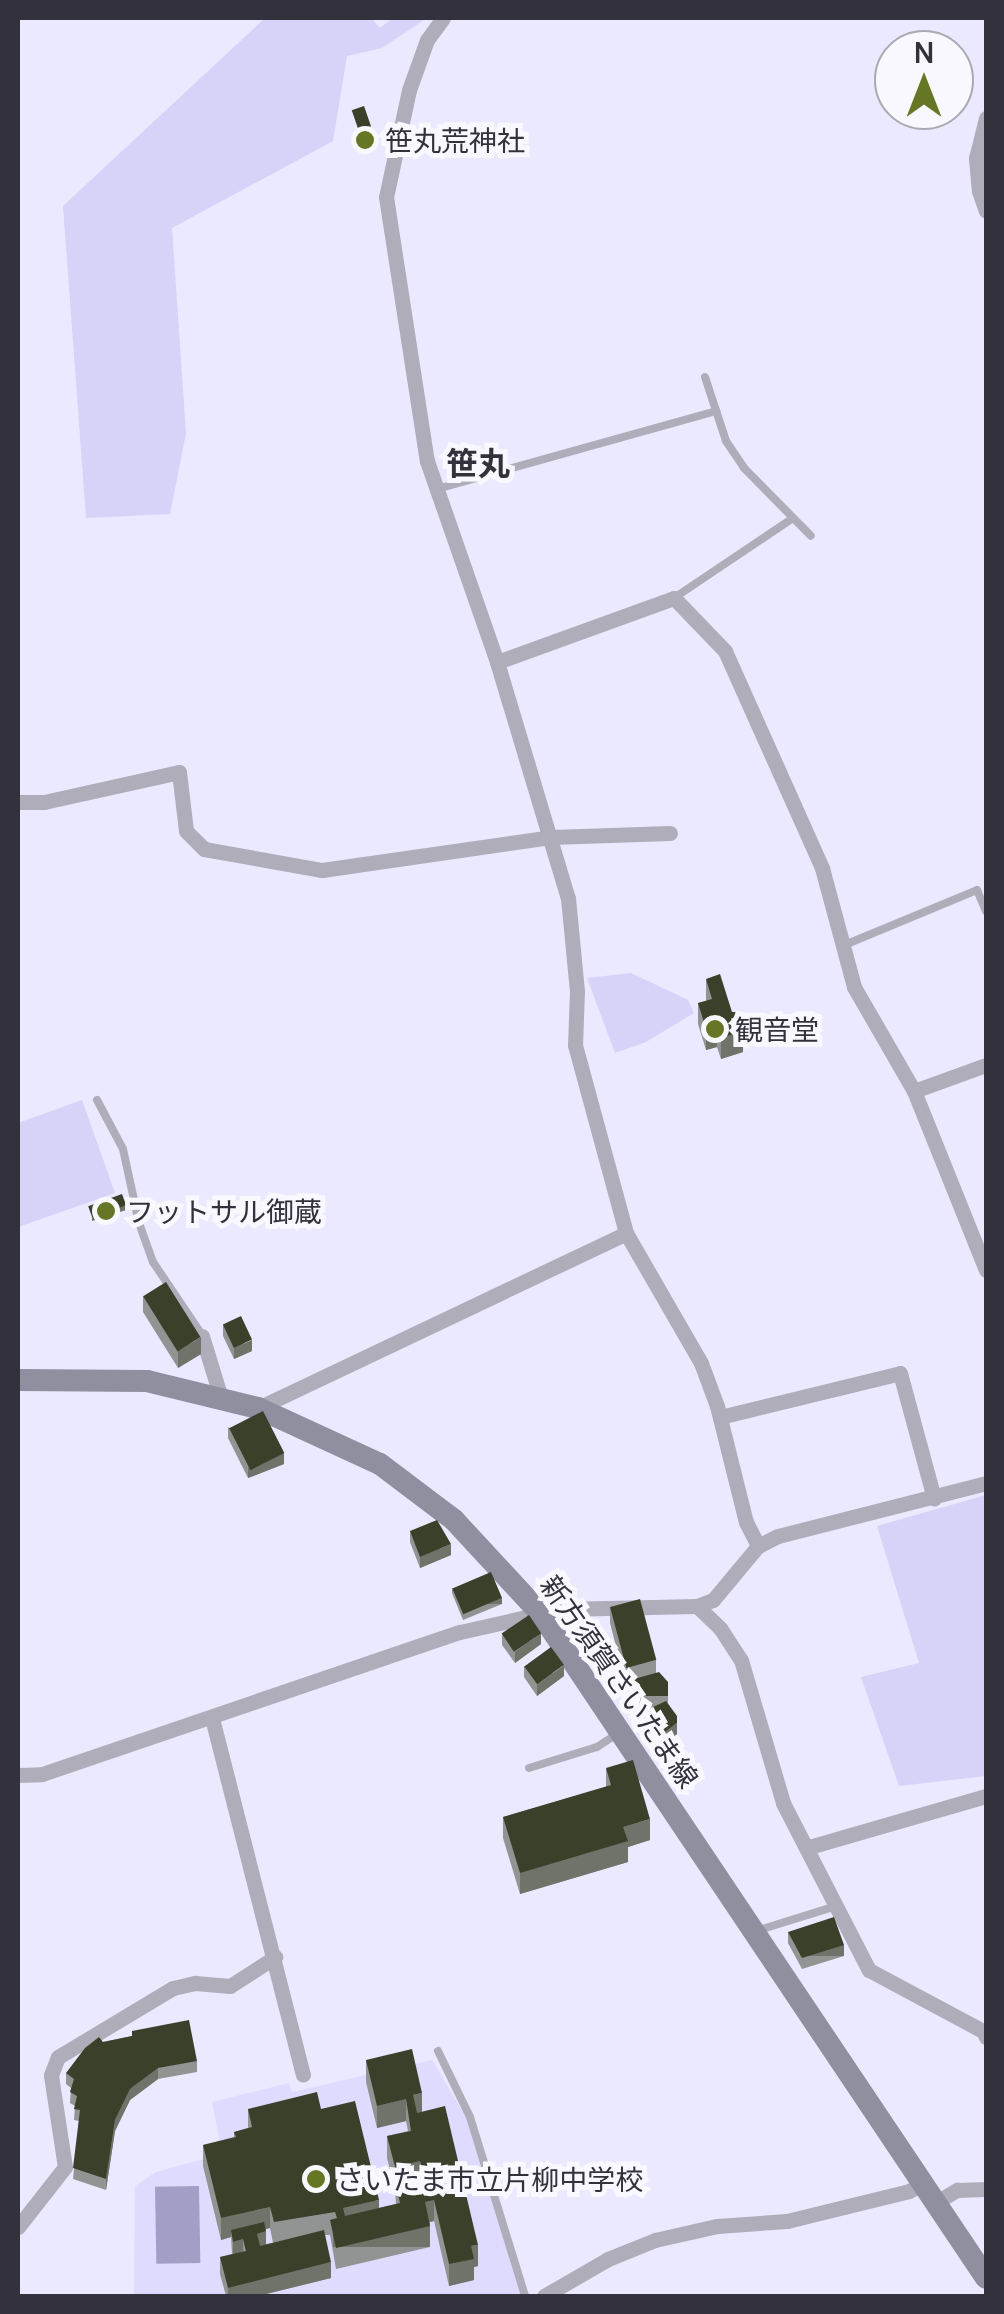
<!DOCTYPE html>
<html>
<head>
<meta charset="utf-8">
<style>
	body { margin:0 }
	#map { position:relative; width:1004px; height:2314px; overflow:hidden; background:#eae9ff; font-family:Manrope,"Noto Sans JP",sans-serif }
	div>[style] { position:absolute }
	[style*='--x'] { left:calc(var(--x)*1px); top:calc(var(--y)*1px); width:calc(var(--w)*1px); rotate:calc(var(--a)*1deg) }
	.built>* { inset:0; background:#dedbfe }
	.green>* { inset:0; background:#d6d2f8 }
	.water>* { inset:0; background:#a29ec5; transform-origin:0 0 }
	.lane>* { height:8px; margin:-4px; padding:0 4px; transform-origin:4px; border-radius:4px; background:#aeadb9 }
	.street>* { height:15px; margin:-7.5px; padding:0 7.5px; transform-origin:7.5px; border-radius:7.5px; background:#aeadb9 }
	.secondary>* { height:22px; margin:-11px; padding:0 11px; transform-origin:11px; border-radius:11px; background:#908fa0 }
	.wall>* { inset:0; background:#929494 }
	.shaded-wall>* { inset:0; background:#6f736a; transform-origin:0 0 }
	.building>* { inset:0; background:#3a402a; transform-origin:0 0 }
	.dots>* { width:28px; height:28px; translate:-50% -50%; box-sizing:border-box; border:5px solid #f8f8fe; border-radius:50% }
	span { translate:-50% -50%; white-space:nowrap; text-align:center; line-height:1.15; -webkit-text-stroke:10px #f8f8fe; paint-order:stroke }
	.poi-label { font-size:28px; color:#33323c }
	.left { translate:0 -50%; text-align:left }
	.street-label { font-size:28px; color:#33323c }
	.quarter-label { font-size:32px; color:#33323c; font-weight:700 }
	.frame { position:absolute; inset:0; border:20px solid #33323c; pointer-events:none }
	.north { position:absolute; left:874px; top:30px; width:100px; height:100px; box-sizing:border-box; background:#f8f8fe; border:2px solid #a9a9b0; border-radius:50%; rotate:0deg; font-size:28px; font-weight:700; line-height:40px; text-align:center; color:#33323c }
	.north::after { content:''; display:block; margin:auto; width:35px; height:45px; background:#657624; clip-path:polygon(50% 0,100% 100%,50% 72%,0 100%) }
</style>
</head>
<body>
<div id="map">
	<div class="built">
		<div style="clip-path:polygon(432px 2060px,467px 2119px,525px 2296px,134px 2296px,135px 2186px,156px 2172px,222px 2154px,212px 2102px,289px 2083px,292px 2092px)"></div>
	</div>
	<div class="green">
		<div style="clip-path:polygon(265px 18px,371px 18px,380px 28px,393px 18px,427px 18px,382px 48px,347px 56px,333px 141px,172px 228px,186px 433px,170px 514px,86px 518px,63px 206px)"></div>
		<div style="clip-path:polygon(631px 973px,688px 1000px,694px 1013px,646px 1042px,615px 1053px,587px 978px)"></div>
		<div style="clip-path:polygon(82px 1100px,115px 1193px,18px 1227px,18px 1123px)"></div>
		<div style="clip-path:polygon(986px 1495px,986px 1776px,899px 1786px,861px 1677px,919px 1663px,877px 1526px)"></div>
	</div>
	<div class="water">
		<div style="left:199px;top:2186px;width:77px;height:44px;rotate:89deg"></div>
	</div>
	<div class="lane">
		<div style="--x:705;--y:377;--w:67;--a:71.8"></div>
		<div style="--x:726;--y:441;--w:32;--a:56"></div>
		<div style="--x:744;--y:468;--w:95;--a:45.4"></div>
		<div style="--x:437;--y:489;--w:290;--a:-15.6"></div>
		<div style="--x:674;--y:598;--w:143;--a:-33.9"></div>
		<div style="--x:842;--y:946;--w:146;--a:-22.5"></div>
		<div style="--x:977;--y:890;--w:23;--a:67"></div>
		<div style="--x:97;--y:1100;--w:55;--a:62"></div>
		<div style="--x:123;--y:1149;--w:76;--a:77.8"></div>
		<div style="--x:139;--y:1223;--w:41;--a:70.3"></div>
		<div style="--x:153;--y:1262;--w:88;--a:56.1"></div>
		<div style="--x:529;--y:1768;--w:71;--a:-17.2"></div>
		<div style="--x:597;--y:1747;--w:24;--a:-33"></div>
		<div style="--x:756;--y:1931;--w:81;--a:-17.3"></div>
		<div style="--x:438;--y:2051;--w:73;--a:64.1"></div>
		<div style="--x:470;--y:2117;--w:187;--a:72.9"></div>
	</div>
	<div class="street">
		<div style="--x:443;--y:18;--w:27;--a:126"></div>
		<div style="--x:427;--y:40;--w:53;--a:109.8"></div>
		<div style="--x:409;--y:90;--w:109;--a:102.1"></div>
		<div style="--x:386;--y:197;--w:267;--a:81.2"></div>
		<div style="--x:427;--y:461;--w:213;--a:70.8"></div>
		<div style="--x:497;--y:662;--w:246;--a:73.3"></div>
		<div style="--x:568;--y:898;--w:93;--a:84.5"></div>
		<div style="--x:577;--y:991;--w:54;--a:92.1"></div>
		<div style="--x:575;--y:1045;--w:195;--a:74.8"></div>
		<div style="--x:626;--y:1233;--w:150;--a:60"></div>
		<div style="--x:701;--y:1363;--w:46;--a:69.6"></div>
		<div style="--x:717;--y:1406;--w:120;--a:76"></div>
		<div style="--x:746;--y:1522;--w:27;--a:63"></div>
		<div style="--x:986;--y:118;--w:41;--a:104"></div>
		<div style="--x:976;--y:158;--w:33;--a:85"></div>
		<div style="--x:979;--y:191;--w:21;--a:71"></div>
		<div style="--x:497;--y:662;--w:188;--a:-19.9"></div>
		<div style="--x:674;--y:598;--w:74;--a:46.1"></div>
		<div style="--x:725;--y:651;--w:238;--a:65.9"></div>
		<div style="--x:822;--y:868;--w:123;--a:74.9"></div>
		<div style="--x:854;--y:987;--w:120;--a:60"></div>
		<div style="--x:914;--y:1091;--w:193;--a:68.1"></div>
		<div style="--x:18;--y:802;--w:26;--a:0"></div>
		<div style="--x:44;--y:802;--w:138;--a:-12.5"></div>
		<div style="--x:179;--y:772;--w:59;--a:83.2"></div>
		<div style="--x:186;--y:831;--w:25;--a:45"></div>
		<div style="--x:204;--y:849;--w:120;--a:10.1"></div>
		<div style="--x:322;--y:870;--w:231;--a:-8.2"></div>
		<div style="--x:551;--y:837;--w:119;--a:-1.9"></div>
		<div style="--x:914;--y:1091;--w:77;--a:-19.9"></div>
		<div style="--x:202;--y:1336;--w:65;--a:73"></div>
		<div style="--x:258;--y:1408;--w:407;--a:-25.4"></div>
		<div style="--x:720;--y:1417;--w:185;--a:-13.7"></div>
		<div style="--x:900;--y:1373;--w:130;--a:74.8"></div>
		<div style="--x:697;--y:1606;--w:32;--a:44"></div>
		<div style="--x:720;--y:1628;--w:38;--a:57"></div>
		<div style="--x:741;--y:1660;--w:149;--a:73.6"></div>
		<div style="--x:783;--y:1803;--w:188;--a:62.8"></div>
		<div style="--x:869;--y:1970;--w:129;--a:28.2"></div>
		<div style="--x:983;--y:2031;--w:7;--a:63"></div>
		<div style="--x:212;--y:1718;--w:368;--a:75.7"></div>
		<div style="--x:18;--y:1775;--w:24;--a:-2"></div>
		<div style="--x:42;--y:1774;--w:441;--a:-18.8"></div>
		<div style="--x:460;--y:1632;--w:105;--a:-12.7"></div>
		<div style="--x:562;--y:1609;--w:135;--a:-1.3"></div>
		<div style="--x:697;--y:1606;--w:17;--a:-21"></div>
		<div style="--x:713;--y:1600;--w:70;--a:-50.2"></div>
		<div style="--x:758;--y:1546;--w:22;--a:-27"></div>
		<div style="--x:778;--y:1536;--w:215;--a:-14.3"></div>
		<div style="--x:809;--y:1847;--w:184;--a:-16.1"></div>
		<div style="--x:935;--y:2203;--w:26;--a:-31"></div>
		<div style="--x:957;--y:2190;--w:29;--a:-2"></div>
		<div style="--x:18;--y:2227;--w:76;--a:-51.9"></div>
		<div style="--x:65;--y:2167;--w:93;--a:-98.7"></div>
		<div style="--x:51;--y:2075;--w:19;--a:-69"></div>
		<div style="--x:58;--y:2057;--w:134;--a:-31"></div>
		<div style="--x:173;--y:1988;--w:23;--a:-13"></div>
		<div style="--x:195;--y:1983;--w:35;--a:5"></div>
		<div style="--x:230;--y:1986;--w:54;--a:-32.8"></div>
		<div style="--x:544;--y:2296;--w:74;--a:-30"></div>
		<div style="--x:608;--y:2259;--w:51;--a:-22"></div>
		<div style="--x:655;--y:2240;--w:64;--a:-12.7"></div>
		<div style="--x:717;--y:2226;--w:70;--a:-4.1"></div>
		<div style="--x:787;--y:2221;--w:126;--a:-13.8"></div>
		<div style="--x:909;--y:2191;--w:15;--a:-28"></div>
	</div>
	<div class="secondary">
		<div style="--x:18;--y:1380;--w:129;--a:0.4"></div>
		<div style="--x:147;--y:1381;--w:114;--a:13.7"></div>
		<div style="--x:258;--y:1408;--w:134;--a:24.7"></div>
		<div style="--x:380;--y:1464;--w:93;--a:37.1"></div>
		<div style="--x:454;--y:1520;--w:128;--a:47.2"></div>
		<div style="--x:541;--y:1614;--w:799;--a:56.17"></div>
	</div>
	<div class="wall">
		<div style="clip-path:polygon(706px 979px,743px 1052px,721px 1059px,717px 1047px,706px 1050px,698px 1024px,698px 1003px,706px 1001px)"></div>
		<div style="clip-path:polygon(143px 1296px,201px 1354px,178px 1368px,143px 1312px)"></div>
		<div style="clip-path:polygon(223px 1325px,252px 1351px,234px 1359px,223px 1336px)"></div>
		<div style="clip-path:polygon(228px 1427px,284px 1464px,248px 1478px,228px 1438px)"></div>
		<div style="clip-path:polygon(410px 1531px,451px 1555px,420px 1568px,410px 1542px)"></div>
		<div style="clip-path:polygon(452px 1588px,502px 1604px,463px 1620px,452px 1593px)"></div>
		<div style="clip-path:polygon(610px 1607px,656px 1660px,656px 1673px,668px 1682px,668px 1704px,677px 1734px,656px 1749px,638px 1725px,638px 1714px,654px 1707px,633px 1707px,627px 1692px,627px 1681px,633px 1680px,625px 1681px,610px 1623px)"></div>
		<div style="clip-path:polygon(502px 1634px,541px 1644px,515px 1663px,502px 1645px)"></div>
		<div style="clip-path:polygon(524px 1666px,564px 1676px,537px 1696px,524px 1677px)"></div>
		<div style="clip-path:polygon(606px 1768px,650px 1840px,628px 1847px,628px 1862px,520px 1894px,503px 1838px,503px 1817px,606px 1787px)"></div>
		<div style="clip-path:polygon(788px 1932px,844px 1956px,802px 1969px,788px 1943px)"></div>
		<div style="clip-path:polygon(132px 2036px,197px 2061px,197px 2072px,158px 2079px,130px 2100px,115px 2131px,106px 2190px,73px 2179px,79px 2121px,74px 2120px,75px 2106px,70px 2103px,71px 2088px,66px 2084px,66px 2073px,103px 2042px)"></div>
		<div style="clip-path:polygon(evenodd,366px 2060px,422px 2111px,478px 2266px,474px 2267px,474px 2280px,449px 2286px,434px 2221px,430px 2222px,430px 2247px,336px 2269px,330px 2235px,325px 2235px,331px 2278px,258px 2296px,226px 2296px,220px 2274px,220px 2257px,232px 2254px,231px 2237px,221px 2240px,203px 2166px,203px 2145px,234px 2137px,234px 2132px,248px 2128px,248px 2109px,321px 2109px,379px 2208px,396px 2204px,395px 2188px,387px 2158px,387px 2136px,408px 2131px,406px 2121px,377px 2128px,366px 2082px,366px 2060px,428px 2189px,429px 2195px,424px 2196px,422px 2190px,428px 2189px,366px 2060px,270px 2228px,273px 2243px,266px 2244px,266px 2229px,270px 2228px)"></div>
	</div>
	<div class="shaded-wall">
		<div style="clip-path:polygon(371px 126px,371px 131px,359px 136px,359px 130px)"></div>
		<div style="clip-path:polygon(717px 1026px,717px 1047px,706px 1050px,706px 1029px)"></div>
		<div style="clip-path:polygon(743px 1031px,743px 1052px,721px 1059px,721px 1038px)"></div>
		<div style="clip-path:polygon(126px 1205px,126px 1210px,92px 1221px,92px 1215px)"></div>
		<div style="clip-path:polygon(201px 1337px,201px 1354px,178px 1368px,178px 1351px)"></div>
		<div style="clip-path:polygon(252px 1340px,252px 1351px,234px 1359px,234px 1348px)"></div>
		<div style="clip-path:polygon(284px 1453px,284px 1464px,248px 1478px,248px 1467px)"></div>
		<div style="clip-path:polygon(451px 1544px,451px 1555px,420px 1568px,420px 1557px)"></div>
		<div style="left:502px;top:1598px;width:6px;height:42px;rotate:90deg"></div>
		<div style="clip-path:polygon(541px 1633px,541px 1644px,515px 1663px,515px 1652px)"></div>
		<div style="clip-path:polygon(564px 1665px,564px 1676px,537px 1696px,537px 1685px)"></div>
		<div style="clip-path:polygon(677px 1723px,677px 1734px,656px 1749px,656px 1738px)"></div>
		<div style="clip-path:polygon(650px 1819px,650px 1840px,628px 1847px,628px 1862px,520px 1894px,520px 1873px,623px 1827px)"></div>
		<div style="left:844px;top:1945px;width:11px;height:44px;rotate:90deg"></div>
		<div style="clip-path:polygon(158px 2068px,158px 2079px,130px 2100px,115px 2131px,106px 2190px,106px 2179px,115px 2120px,130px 2089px)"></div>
		<div style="clip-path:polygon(422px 2093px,422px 2114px,413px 2116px,413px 2095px)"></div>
		<div style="clip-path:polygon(406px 2099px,406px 2121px,377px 2128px,377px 2106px)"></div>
		<div style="clip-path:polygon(420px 2161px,420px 2182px,395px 2181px,395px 2188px,395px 2167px)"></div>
		<div style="left:428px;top:2167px;width:22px;height:6px;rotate:90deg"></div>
		<div style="clip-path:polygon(379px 2200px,379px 2221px,343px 2229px,343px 2208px)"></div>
		<div style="clip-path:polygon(434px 2200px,434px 2221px,425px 2223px,425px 2202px)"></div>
		<div style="clip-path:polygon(270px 2207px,270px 2228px,232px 2237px,231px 2230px,231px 2237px,221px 2240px,221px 2218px)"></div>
		<div style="left:430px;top:2226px;width:21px;height:97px;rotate:90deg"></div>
		<div style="clip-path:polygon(266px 2231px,266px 2248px,257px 2250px,257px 2234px)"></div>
		<div style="clip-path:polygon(243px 2239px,243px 2256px,233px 2258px,233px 2242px)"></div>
		<div style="clip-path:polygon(478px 2245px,478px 2266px,474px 2267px,474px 2280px,449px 2286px,449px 2264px,471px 2246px)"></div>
		<div style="clip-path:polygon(331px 2262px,331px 2278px,258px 2296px,228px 2296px,228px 2288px)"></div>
	</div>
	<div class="building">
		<div style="left:364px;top:106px;width:21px;height:13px;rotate:71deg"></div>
		<div style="clip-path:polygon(720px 974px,732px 1012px,737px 1012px,743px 1031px,721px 1038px,717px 1026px,706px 1029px,698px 1003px,712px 999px,706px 979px)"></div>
		<div style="left:122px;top:1194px;width:12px;height:36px;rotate:70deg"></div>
		<div style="left:166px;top:1282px;width:65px;height:27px;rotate:58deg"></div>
		<div style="left:241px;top:1316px;width:26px;height:20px;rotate:65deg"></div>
		<div style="left:263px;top:1411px;width:47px;height:38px;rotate:63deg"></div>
		<div style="clip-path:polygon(437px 1520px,451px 1544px,420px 1557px,410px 1531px)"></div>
		<div style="left:491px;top:1572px;width:28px;height:42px;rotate:67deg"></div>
		<div style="left:640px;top:1599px;width:63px;height:31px;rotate:75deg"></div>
		<div style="left:529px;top:1615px;width:22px;height:33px;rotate:56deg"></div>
		<div style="left:551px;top:1647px;width:22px;height:33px;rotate:54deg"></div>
		<div style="clip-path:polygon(659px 1672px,668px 1682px,668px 1696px,633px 1696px,627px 1681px)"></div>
		<div style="clip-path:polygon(666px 1701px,677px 1716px,677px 1723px,656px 1738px,638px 1714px)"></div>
		<div style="clip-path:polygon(633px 1760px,650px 1819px,623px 1827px,628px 1841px,520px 1873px,503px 1817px,611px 1785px,606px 1768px)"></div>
		<div style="clip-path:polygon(834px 1917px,844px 1945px,802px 1958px,788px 1932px)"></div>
		<div style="clip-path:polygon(189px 2020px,197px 2061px,158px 2068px,130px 2089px,115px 2120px,106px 2179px,73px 2168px,80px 2110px,74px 2109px,77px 2096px,70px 2092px,74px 2079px,66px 2073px,85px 2048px,99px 2037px,103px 2042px,132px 2036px,132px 2031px)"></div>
		<div style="clip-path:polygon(412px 2049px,422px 2093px,413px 2095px,417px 2113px,445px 2106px,478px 2245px,471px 2246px,474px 2259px,449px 2264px,434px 2200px,425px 2202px,430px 2226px,336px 2248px,330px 2220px,337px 2218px,335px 2212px,274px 2222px,270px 2207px,221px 2218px,203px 2145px,236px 2137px,234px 2132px,252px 2127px,248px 2109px,317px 2092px,321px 2109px,355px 2101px,379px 2200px,343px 2208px,345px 2216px,400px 2203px,395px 2181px,419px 2176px,424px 2196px,434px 2193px,428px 2167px,422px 2169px,420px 2161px,395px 2167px,387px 2136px,411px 2131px,406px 2099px,377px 2106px,366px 2060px)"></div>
		<div style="clip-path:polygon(264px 2222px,266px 2231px,257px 2234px,260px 2246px,324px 2230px,331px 2262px,228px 2288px,220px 2257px,246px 2251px,243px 2239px,233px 2242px,231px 2230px)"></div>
	</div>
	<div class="dots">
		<div style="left:365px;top:140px;background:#657624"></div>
		<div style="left:715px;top:1029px;background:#657624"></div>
		<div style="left:106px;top:1211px;background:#657624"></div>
		<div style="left:316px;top:2179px;background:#657624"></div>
	</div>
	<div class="poi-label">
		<span class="left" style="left:385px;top:140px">笹丸荒神社</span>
		<span class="left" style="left:735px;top:1029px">観音堂</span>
		<span class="left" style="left:126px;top:1211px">フットサル御蔵</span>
		<span class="left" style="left:336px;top:2179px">さいたま市立片柳中学校</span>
	</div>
	<div class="street-label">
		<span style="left:620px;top:1681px;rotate:55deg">新方須賀さいたま線</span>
	</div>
	<div class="quarter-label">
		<span style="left:478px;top:463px">笹丸</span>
	</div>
	<div class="frame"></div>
	<div class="north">N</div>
</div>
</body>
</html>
